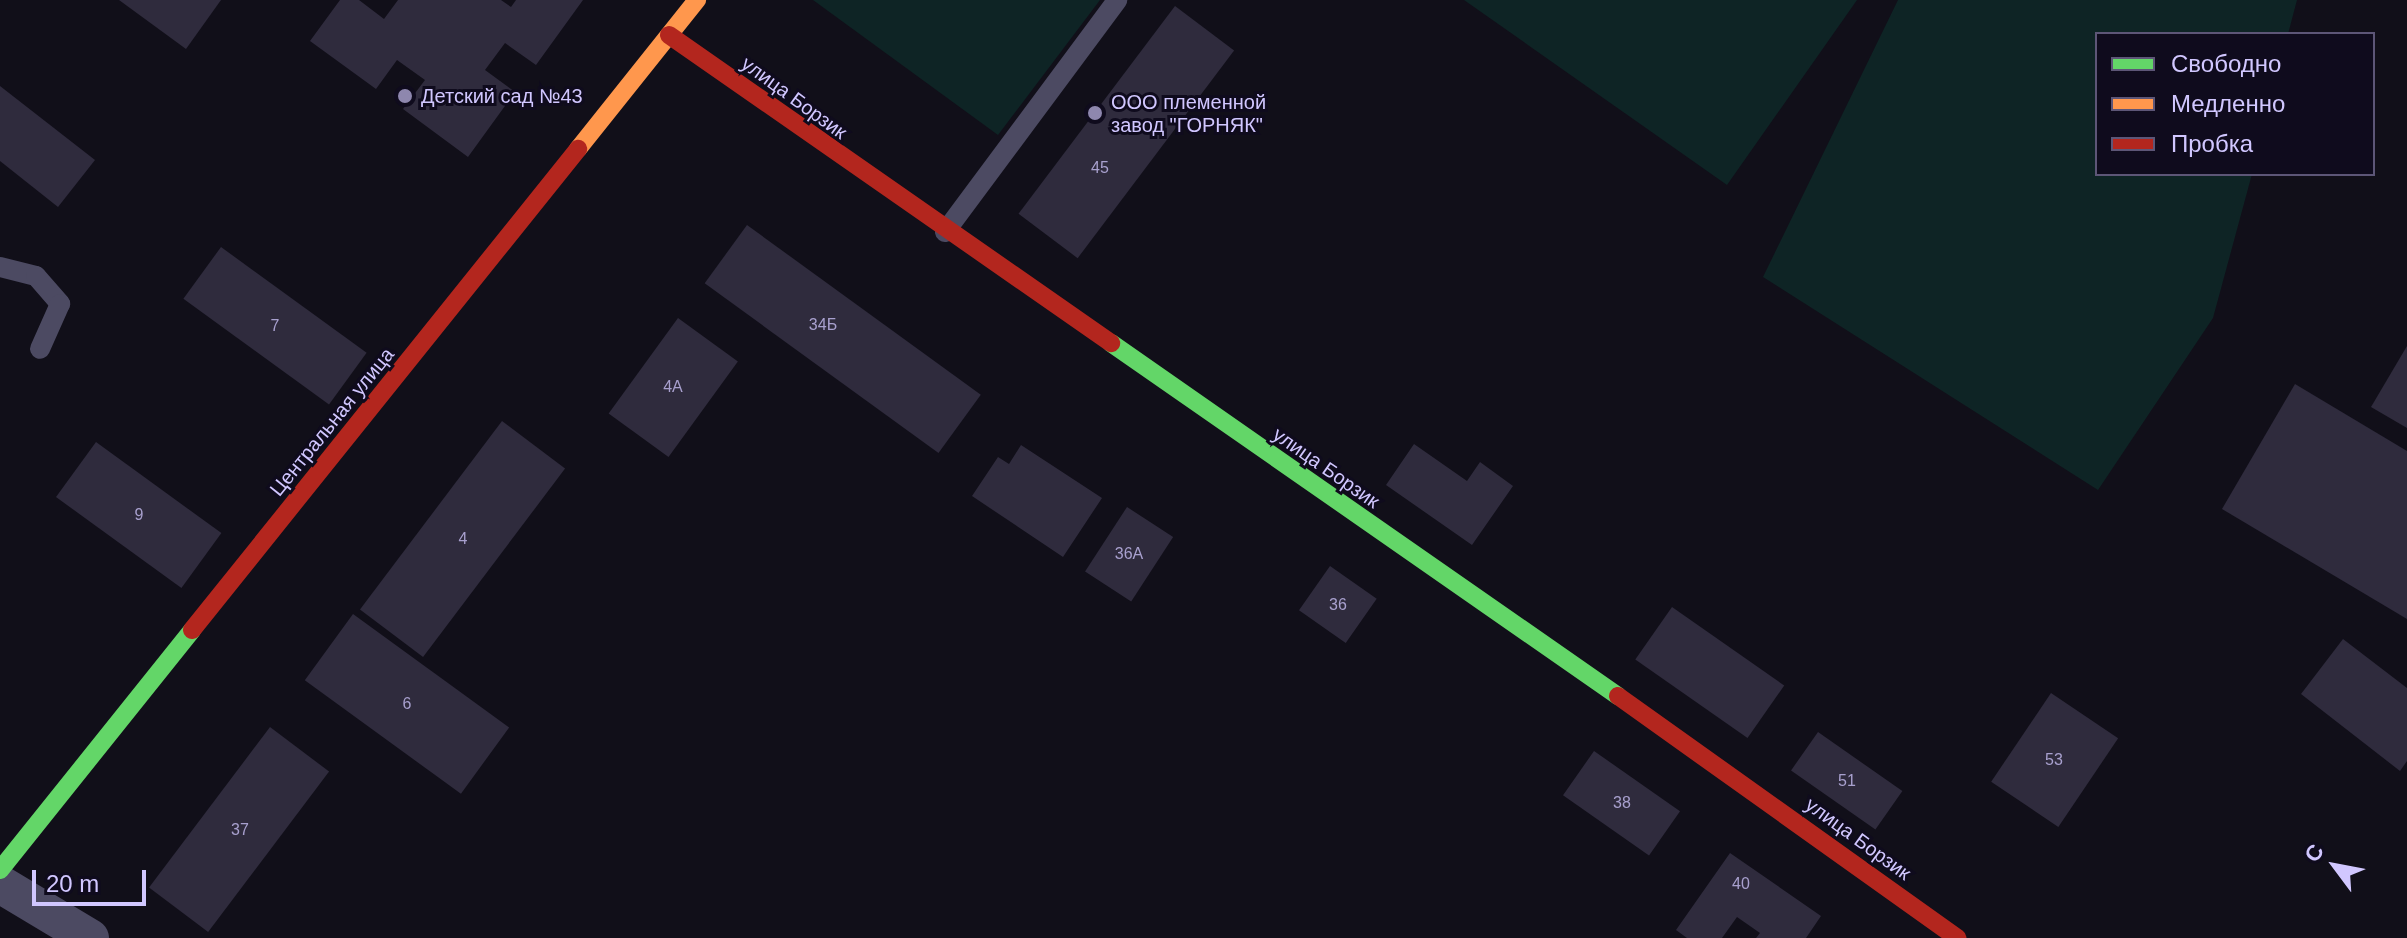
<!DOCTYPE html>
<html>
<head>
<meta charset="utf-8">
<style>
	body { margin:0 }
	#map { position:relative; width:2407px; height:938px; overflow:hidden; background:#110f19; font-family:Arial,sans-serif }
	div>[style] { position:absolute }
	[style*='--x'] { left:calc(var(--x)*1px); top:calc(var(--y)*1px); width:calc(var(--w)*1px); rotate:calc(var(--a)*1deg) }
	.green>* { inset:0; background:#0e2425 }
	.building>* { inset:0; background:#2f2b3d; transform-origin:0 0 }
	.lane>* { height:20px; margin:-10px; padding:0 10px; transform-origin:10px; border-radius:10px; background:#4c4a62 }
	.street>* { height:38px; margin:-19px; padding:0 19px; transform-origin:19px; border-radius:19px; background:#4c4a62 }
	.fast>* { height:18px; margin:-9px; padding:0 9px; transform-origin:9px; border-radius:9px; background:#63d668 }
	.slow>* { height:18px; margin:-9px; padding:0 9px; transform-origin:9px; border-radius:9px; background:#ff974d }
	.jam>* { height:18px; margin:-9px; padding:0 9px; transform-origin:9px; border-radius:9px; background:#b3261e }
	.dots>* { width:22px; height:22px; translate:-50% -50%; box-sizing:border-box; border:4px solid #0f0b1d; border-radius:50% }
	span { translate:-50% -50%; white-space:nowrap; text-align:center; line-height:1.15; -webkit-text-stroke:6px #0f0b1d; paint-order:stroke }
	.number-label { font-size:16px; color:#a8a0ce }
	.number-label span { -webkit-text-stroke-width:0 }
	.poi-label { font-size:20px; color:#d1c7ff }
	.left { translate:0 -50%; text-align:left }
	.street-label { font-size:20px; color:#d1c7ff }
	.legend { position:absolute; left:2095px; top:32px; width:280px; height:144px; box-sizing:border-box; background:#0f0b1d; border:2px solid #5d5677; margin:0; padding:10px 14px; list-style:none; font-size:24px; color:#d1c7ff }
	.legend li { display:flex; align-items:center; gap:16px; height:40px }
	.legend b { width:40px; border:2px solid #5d5677 }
	.north { position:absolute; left:2295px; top:826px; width:80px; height:80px; -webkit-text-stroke:6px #0f0b1d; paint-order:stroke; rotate:302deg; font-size:22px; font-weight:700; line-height:32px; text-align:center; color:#d1c7ff }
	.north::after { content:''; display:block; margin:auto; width:28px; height:36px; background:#d1c7ff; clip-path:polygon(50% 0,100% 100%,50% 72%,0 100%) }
	.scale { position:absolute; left:32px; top:870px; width:114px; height:36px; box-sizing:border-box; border:4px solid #d1c7ff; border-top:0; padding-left:10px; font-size:24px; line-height:28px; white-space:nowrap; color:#d1c7ff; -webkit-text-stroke:6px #0f0b1d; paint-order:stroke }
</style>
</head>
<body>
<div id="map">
	<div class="green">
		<div style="clip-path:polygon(813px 0,1100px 0,998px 135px)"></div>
		<div style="clip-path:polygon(1464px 0,1857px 0,1727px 185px)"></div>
		<div style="clip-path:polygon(1898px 0,2297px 0,2288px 34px,2097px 34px,2097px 174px,2252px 174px,2213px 318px,2098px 490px,1763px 277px)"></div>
	</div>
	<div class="building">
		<div style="clip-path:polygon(119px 0,221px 0,186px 49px)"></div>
		<div style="clip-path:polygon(340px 0,359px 0,384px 19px,398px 0,501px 0,511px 7px,516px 0,583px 0,536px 65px,505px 43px,485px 70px,515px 92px,468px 157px,403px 109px,425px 80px,397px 60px,376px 89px,310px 41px)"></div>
		<div style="left:1175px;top:6px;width:74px;height:260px;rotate:37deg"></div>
		<div style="clip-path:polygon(0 86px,95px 160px,58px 207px,0 161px)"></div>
		<div style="left:747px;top:225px;width:289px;height:72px;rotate:36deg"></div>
		<div style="left:221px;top:247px;width:180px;height:64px;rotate:36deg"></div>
		<div style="left:678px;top:318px;width:74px;height:118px;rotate:36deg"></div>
		<div style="clip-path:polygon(2407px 346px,2407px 428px,2371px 407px)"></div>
		<div style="clip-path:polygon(2295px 384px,2407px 451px,2407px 619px,2222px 509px)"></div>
		<div style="left:502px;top:421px;width:79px;height:236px;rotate:37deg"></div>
		<div style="left:96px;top:442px;width:155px;height:68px;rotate:36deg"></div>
		<div style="clip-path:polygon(1414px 444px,1467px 481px,1480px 462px,1513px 486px,1472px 545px,1386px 485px)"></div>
		<div style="clip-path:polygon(1021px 445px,1102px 498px,1063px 557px,972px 496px,998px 457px,1009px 464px)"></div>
		<div style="left:1127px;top:507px;width:55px;height:77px;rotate:33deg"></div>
		<div style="left:1330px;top:566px;width:57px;height:54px;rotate:35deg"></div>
		<div style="left:1672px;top:607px;width:137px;height:64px;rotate:35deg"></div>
		<div style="left:353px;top:614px;width:193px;height:82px;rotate:36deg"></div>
		<div style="clip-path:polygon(2343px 639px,2407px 688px,2407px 761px,2400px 771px,2301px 694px)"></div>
		<div style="left:2051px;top:693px;width:81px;height:107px;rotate:34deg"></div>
		<div style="left:270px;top:727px;width:74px;height:201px;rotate:37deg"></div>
		<div style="left:1818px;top:732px;width:103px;height:47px;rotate:35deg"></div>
		<div style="left:1594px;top:751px;width:105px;height:54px;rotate:35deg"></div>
		<div style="clip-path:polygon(1730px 853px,1821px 916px,1806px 938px,1756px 938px,1760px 933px,1737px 917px,1722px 938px,1687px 938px,1676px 930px)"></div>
	</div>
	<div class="lane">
		<div style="--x:945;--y:232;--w:289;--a:-53.4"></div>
		<div style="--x:0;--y:267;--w:37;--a:14"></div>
		<div style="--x:36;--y:276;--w:37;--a:49"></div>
		<div style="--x:60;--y:304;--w:49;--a:114"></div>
	</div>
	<div class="street">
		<div style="--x:0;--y:884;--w:105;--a:31"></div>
	</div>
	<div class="fast">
		<div style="--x:1111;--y:343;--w:618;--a:34.85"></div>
		<div style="--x:0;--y:870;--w:307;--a:-51.3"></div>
	</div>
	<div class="slow">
		<div style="--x:578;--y:149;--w:191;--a:-51.4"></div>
	</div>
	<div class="jam">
		<div style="--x:669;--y:35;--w:539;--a:34.87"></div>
		<div style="--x:192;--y:630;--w:617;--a:-51.25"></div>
		<div style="--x:1618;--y:696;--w:417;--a:35.5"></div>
	</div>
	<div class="dots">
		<div style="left:405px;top:96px;background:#8e87ae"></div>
		<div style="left:1095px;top:113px;background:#8e87ae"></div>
	</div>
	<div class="number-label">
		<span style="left:1100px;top:168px">45</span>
		<span style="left:823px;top:325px">34Б</span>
		<span style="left:275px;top:326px">7</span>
		<span style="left:673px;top:387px">4А</span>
		<span style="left:139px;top:515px">9</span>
		<span style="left:463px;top:539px">4</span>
		<span style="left:1129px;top:554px">36А</span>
		<span style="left:1338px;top:605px">36</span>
		<span style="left:407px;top:704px">6</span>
		<span style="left:2054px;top:760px">53</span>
		<span style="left:1847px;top:781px">51</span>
		<span style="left:1622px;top:803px">38</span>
		<span style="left:240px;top:830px">37</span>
		<span style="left:1741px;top:884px">40</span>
	</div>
	<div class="poi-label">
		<span class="left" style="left:421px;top:96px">Детский сад №43</span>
		<span class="left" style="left:1111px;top:114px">ООО племенной<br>завод "ГОРНЯК"</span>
	</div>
	<div class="street-label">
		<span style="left:794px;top:98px;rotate:36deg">улица Борзик</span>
		<span style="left:332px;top:422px;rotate:-51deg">Центральная улица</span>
		<span style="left:1326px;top:468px;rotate:35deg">улица Борзик</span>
		<span style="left:1858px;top:839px;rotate:36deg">улица Борзик</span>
	</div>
	<ul class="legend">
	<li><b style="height:10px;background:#63d668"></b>Свободно</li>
	<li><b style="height:10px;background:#ff974d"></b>Медленно</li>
	<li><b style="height:10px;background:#b3261e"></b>Пробка</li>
	</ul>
	<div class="north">С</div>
	<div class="scale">20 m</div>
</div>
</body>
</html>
